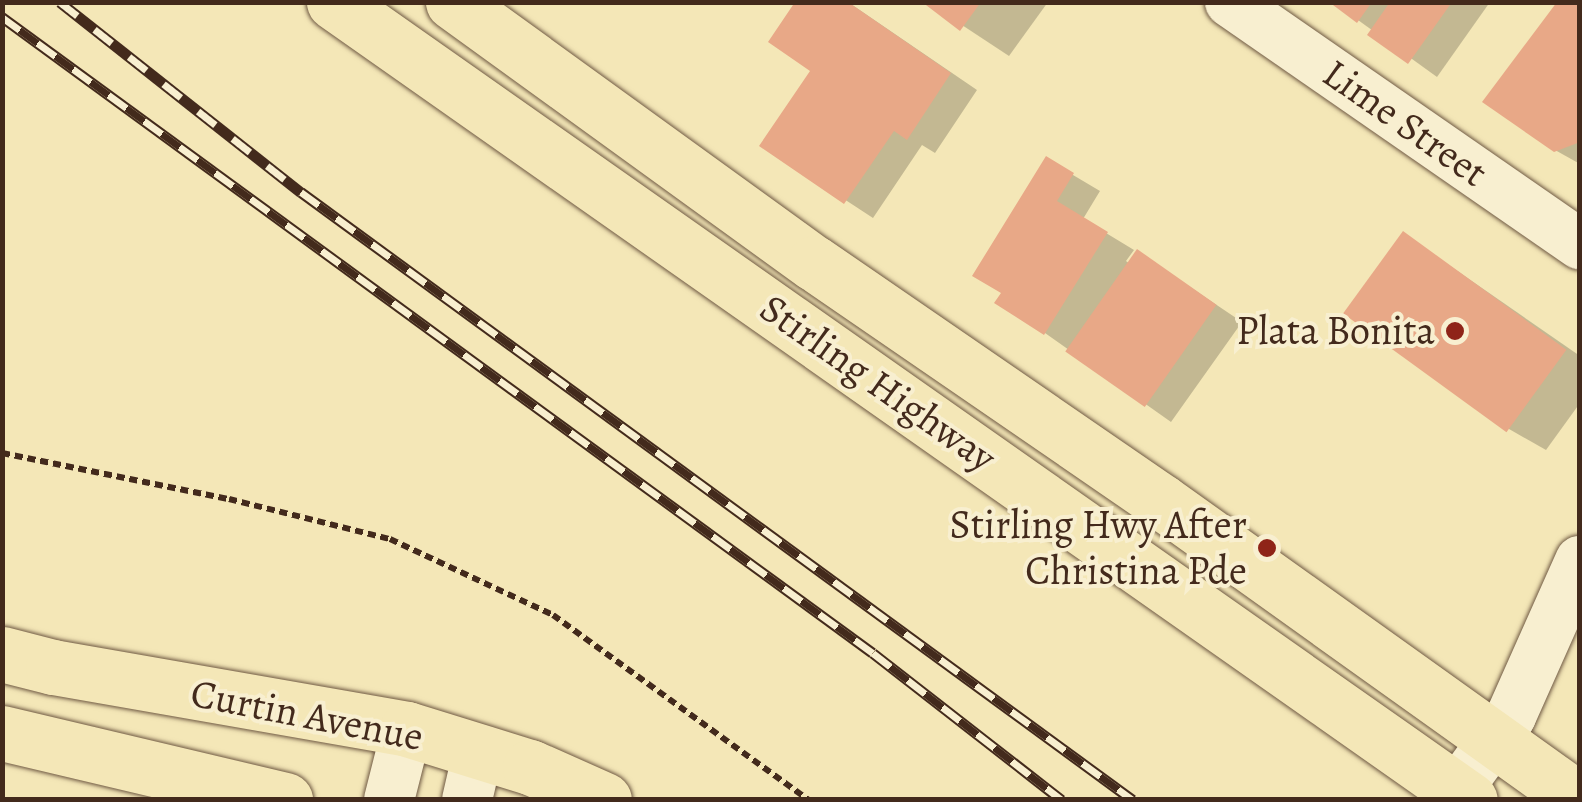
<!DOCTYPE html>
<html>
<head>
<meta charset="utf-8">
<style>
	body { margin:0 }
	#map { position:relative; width:1582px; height:802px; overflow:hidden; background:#f4e7b7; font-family:Alegreya,serif }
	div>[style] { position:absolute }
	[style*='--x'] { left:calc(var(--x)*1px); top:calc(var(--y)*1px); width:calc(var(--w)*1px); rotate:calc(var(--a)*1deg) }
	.shadow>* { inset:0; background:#0003 }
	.building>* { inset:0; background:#e8a887; transform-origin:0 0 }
	.path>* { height:6px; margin-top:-3px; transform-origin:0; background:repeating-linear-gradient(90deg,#432a1c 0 8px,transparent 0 13px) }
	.roads { filter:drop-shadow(0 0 2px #6f5943) drop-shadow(0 0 2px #6f5943) }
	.street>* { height:50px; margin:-25px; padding:0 25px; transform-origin:25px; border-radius:25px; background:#f8efd0 }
	.primary>* { height:55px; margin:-27.5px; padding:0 27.5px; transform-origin:27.5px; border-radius:27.5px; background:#f4e7b7 }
	.highway>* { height:55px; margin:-27.5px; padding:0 27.5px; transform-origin:27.5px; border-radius:27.5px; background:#f4e7b7 }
	.rail>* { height:11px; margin-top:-5.5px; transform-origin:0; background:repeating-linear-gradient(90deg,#f8efd0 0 22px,#432a1c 0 44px); box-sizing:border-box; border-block:2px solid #432a1c }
	.dots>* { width:28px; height:28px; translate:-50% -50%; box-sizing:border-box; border:5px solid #f8efd0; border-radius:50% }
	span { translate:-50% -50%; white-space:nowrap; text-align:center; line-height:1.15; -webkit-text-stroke:8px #f8efd0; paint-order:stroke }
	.street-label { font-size:40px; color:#432a1c }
	.poi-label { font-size:40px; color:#432a1c }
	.right { translate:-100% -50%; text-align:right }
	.frame { position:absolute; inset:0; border:5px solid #432a1c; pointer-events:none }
</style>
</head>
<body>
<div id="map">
	<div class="shadow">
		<div style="clip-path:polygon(848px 2px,977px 90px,935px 153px,922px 145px,873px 218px,763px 146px,814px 70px)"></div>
		<div style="clip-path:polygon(927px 2px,1048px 2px,1009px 56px)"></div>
		<div style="clip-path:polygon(1333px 2px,1490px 2px,1437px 77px)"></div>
		<div style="clip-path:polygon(1580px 2px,1580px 164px,1555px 150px)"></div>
		<div style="clip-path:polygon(1046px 159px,1100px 191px,1083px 219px,1134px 250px,1126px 261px,1130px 264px,1138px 252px,1242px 322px,1171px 422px,1045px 333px,1004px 292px)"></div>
		<div style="clip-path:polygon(1404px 234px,1580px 356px,1580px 403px,1546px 450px,1509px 429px)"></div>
	</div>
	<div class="building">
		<div style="clip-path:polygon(795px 2px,848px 2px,951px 73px,907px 140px,894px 131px,844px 204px,759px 146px,810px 71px,768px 42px)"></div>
		<div style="clip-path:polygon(922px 2px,981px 2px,960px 31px)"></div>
		<div style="clip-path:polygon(1329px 2px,1372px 2px,1357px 23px)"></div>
		<div style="clip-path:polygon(1390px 2px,1452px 2px,1408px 64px,1367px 35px)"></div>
		<div style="clip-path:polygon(1557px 2px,1580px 2px,1580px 142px,1554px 152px,1482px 102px)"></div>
		<div style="clip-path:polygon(1046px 156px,1074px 173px,1057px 201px,1108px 232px,1044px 335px,994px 303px,1001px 293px,972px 276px)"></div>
		<div style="left:1403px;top:231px;width:202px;height:102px;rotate:36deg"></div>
		<div style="left:1137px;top:249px;width:97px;height:125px;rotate:35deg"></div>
	</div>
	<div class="path">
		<div style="--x:2;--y:453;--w:232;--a:11.5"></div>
		<div style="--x:229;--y:499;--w:166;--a:14"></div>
		<div style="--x:390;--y:539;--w:180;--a:25"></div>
		<div style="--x:553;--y:615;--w:316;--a:35.9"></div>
	</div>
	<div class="roads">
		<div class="street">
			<div style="--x:1230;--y:2;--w:426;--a:34.7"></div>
			<div style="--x:1457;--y:790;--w:92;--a:-53.9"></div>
			<div style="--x:1511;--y:716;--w:170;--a:-66"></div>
			<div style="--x:389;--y:800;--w:73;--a:-75.8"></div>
			<div style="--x:467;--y:800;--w:49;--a:-77.1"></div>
		</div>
		<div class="primary">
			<div style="--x:2;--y:654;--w:53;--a:14.3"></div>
			<div style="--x:53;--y:667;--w:359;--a:9.9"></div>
			<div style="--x:407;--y:729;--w:129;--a:17.2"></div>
			<div style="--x:530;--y:767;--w:81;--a:24"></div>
			<div style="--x:2;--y:733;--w:291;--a:13.3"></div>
		</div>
		<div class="highway">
			<div style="--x:334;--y:2;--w:1388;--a:35.09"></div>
			<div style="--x:453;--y:2;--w:445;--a:35.9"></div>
			<div style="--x:814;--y:263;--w:422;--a:34.5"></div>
			<div style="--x:1162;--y:502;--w:513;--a:35.55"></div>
		</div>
	</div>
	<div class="rail">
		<div style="--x:60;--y:2;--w:307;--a:38.3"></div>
		<div style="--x:301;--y:192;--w:1030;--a:36.16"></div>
		<div style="--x:2;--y:17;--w:1078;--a:36.14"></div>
		<div style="--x:873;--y:653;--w:239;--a:37.9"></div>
	</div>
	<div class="dots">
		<div style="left:1455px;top:331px;background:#8f2418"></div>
		<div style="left:1267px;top:548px;background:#8f2418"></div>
	</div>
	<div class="street-label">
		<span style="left:1405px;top:123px;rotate:35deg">Lime Street</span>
		<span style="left:878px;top:383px;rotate:35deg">Stirling Highway</span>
		<span style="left:307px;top:715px;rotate:11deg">Curtin Avenue</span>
	</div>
	<div class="poi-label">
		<span class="right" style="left:1435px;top:331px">Plata Bonita</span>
		<span class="right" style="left:1247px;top:548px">Stirling Hwy After<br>Christina Pde</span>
	</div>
	<div class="frame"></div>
</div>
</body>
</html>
